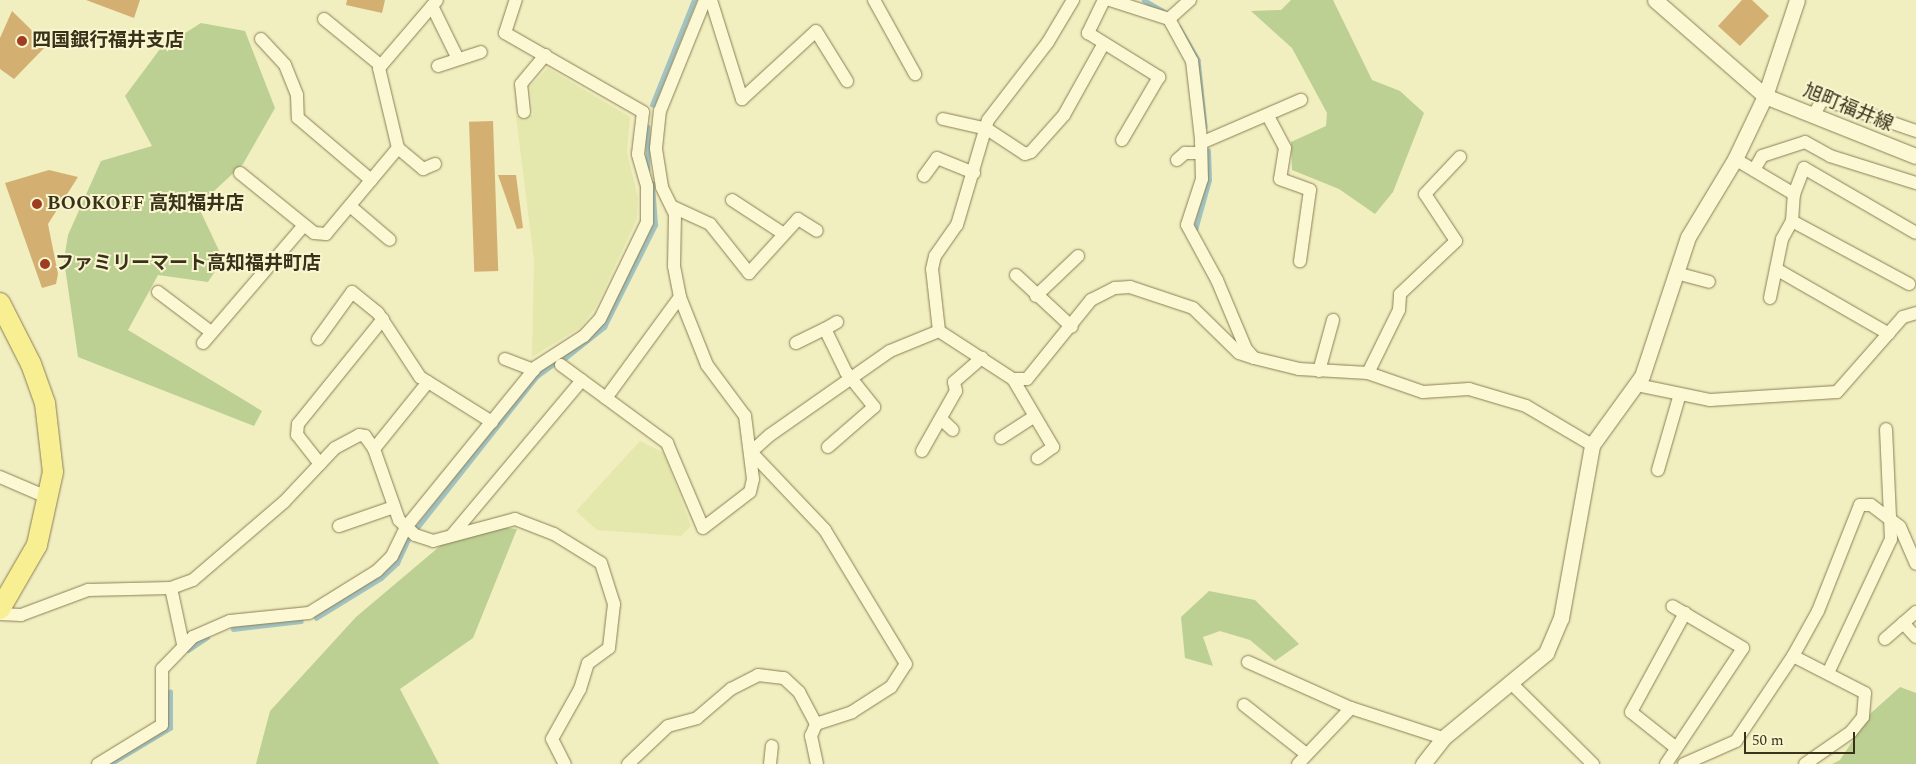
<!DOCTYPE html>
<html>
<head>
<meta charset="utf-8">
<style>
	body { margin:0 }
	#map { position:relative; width:1916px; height:764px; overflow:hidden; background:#f1eebf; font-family:Spectral,"Noto Sans JP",serif }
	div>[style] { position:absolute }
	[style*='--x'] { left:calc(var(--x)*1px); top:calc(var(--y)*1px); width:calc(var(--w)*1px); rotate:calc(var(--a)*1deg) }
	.farmland>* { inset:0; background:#e4e8ac }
	.green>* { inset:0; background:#bbd092 }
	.stream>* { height:4.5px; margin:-2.25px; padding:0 2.25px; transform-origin:2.25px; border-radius:2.25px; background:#a2c3c0 }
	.building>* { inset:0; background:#d3b071; transform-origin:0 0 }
	.roads { filter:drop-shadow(0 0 1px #8b7e56) drop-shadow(0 0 1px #8b7e56) }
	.minor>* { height:12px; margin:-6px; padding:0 6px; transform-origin:6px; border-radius:6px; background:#fbf8d3 }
	.tertiary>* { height:15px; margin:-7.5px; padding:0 7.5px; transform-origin:7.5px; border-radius:7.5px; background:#fbf8d3 }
	.primary>* { height:20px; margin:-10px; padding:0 10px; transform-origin:10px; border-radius:10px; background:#f8ef93 }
	.dots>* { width:14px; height:14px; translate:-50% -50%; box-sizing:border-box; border:2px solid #f8f5cf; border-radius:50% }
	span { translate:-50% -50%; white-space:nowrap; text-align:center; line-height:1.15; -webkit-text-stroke:4px #f8f5cf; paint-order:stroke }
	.poi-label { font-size:19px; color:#3a311b; font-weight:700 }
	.left { translate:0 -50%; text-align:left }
	.street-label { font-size:19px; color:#3a311b }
	.scale { position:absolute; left:1744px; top:732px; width:111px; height:22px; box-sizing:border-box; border:2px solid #3a311b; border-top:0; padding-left:6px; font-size:15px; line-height:18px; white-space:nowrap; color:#3a311b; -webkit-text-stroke:4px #f8f5cf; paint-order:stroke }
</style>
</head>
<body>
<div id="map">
	<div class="farmland">
		<div style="clip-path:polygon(548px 68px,630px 117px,627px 152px,638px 198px,637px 219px,596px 307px,581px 327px,532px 357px,534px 260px,516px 116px,533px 115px,530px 86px)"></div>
		<div style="clip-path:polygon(640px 441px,664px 453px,691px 526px,681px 536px,597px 530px,576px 511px)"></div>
	</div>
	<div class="green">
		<div style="clip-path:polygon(1291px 0,1333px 0,1372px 80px,1400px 91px,1424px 113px,1393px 192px,1375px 214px,1339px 189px,1292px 170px,1291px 142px,1326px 126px,1327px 113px,1292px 48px,1251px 11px,1281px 10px)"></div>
		<div style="clip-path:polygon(201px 23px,245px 31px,275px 108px,243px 164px,198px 206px,223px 259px,208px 282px,158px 275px,128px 330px,262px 411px,254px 426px,78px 357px,64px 260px,68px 235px,101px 161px,152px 146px,125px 96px,160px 49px)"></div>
		<div style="clip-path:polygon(491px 526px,517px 529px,473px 638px,400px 689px,439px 764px,256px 764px,270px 711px,356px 617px,446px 541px)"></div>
		<div style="clip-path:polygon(1209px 591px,1255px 600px,1299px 644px,1275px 661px,1250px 640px,1220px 631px,1203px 637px,1213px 666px,1185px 658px,1181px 617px)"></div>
		<div style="clip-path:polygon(1900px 687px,1916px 693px,1916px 764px,1832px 764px,1840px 760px,1871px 713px)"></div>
	</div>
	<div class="stream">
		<div style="--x:1144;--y:0;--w:22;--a:30"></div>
		<div style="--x:1179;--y:27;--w:38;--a:60"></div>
		<div style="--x:1198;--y:60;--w:67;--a:84"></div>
		<div style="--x:652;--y:105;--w:113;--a:-68.2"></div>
		<div style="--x:648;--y:127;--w:42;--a:90"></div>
		<div style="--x:1195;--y:230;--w:52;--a:-74.4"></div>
		<div style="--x:1209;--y:180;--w:29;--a:-92"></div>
		<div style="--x:565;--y:358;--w:50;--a:-38.5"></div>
		<div style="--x:604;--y:327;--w:114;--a:-63.4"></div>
		<div style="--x:655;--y:225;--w:41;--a:-94.2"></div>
		<div style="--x:416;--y:529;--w:195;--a:-51.7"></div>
		<div style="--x:537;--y:376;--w:24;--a:-36"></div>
		<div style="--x:316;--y:618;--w:76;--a:-31.6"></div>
		<div style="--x:381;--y:578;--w:22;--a:-43"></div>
		<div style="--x:397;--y:563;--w:29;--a:-65"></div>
		<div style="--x:233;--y:629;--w:68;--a:-6.7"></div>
		<div style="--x:188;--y:650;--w:23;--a:-34"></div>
		<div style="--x:110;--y:764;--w:70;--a:-31"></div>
		<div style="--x:170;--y:728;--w:36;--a:-90"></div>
	</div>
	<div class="building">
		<div style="clip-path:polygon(86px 0,140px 0,134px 18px)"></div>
		<div style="clip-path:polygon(347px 0,385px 0,382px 13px,346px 5px)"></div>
		<div style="clip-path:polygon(1742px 0,1752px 0,1769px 16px,1740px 46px,1718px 26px)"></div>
		<div style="clip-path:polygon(12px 11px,47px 45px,14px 79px,0 69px,0 38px)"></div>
		<div style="left:493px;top:121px;width:150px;height:24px;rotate:88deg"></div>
		<div style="clip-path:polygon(49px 170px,78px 177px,48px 224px,58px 274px,56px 284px,42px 288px,5px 183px)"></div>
		<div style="clip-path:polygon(498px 175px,516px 175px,523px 228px,517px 229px)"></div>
	</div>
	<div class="roads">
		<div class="minor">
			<div style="--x:711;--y:0;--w:104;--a:72.6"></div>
			<div style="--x:742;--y:99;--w:100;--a:-42.6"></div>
			<div style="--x:816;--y:31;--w:59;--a:58.2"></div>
			<div style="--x:874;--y:0;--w:85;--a:61"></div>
			<div style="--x:1104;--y:0;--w:37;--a:116"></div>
			<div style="--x:1088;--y:33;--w:84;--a:31.8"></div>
			<div style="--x:1159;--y:77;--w:73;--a:120.4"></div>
			<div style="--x:1110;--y:0;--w:62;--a:17.9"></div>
			<div style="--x:1190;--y:0;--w:28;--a:138"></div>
			<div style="--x:1169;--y:19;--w:48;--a:61.3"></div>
			<div style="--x:1192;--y:61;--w:79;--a:83.4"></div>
			<div style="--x:1201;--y:139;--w:40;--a:88.6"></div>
			<div style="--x:1202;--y:179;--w:48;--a:108.1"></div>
			<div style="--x:1187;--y:225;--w:63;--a:61.4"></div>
			<div style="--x:1217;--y:280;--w:75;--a:67.2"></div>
			<div style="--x:1246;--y:349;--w:12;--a:48"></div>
			<div style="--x:1254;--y:358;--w:46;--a:13.7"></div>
			<div style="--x:1299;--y:369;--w:69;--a:3.3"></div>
			<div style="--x:1368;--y:373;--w:58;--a:19.1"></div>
			<div style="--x:1423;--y:392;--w:46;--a:-3.7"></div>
			<div style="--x:1469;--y:389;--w:59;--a:16.6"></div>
			<div style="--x:1526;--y:406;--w:77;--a:30.6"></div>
			<div style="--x:432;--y:6;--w:59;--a:63.9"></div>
			<div style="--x:324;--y:19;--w:72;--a:39.4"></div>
			<div style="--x:261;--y:39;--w:35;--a:47"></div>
			<div style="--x:285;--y:65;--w:32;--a:68"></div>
			<div style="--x:297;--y:95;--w:23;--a:88"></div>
			<div style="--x:298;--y:118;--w:96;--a:40.3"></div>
			<div style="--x:438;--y:66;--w:45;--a:-18"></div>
			<div style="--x:524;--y:112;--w:28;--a:-96"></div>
			<div style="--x:521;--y:84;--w:38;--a:-50"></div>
			<div style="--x:1268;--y:116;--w:36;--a:62"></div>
			<div style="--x:1285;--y:148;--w:31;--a:99"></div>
			<div style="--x:1280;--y:179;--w:32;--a:20"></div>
			<div style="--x:1310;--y:190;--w:72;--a:98"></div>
			<div style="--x:1813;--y:116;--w:20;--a:-60"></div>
			<div style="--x:1823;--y:99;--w:98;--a:19"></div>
			<div style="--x:943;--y:119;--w:45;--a:12.8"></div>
			<div style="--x:987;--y:129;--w:45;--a:33.3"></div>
			<div style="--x:1025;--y:154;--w:6;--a:-18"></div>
			<div style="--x:1031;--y:152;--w:50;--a:-48.3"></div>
			<div style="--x:1064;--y:115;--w:82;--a:-60.9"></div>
			<div style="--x:1201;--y:143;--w:109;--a:-23.3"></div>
			<div style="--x:398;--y:148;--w:33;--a:40"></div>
			<div style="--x:423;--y:169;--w:13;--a:-23"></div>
			<div style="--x:1735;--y:159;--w:69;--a:30.7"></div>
			<div style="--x:1177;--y:160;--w:11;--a:-41"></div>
			<div style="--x:1185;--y:153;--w:16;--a:0"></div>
			<div style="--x:1754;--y:170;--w:16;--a:-60"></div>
			<div style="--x:1762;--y:156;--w:45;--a:-18"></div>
			<div style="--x:1805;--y:142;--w:29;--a:29"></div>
			<div style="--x:1830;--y:156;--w:90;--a:17.4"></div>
			<div style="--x:240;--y:173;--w:95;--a:39"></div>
			<div style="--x:314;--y:233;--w:12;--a:5"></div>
			<div style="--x:326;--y:234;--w:112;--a:-50.1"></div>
			<div style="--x:398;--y:148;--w:82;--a:-103.4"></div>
			<div style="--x:379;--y:68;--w:89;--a:-49.5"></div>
			<div style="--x:924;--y:176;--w:22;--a:-54"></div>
			<div style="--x:937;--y:158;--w:40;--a:22"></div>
			<div style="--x:732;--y:200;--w:62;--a:33.2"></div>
			<div style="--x:350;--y:206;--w:52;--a:40.4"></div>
			<div style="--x:673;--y:207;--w:41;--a:24.7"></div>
			<div style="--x:710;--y:224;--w:63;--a:51.5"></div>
			<div style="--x:749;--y:273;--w:73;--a:-47.8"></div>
			<div style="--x:798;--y:219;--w:22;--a:32"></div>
			<div style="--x:1792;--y:221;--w:133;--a:28.3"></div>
			<div style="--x:1776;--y:269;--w:130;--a:29.9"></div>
			<div style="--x:1676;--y:273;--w:34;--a:15"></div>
			<div style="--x:1016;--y:275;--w:76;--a:42.9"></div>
			<div style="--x:158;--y:292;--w:66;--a:37"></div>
			<div style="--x:1036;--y:296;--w:58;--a:-43.6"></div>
			<div style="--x:1770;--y:298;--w:60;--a:-78.5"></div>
			<div style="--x:1782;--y:239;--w:21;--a:-61"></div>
			<div style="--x:1792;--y:221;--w:27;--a:-86"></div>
			<div style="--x:1794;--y:194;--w:28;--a:-69"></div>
			<div style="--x:1804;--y:168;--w:129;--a:30.1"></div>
			<div style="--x:825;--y:329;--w:14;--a:-30"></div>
			<div style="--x:939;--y:331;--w:62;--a:-96.4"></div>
			<div style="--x:932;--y:269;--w:13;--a:-77"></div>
			<div style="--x:935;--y:256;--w:38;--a:-55"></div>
			<div style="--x:957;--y:225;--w:109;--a:-73.6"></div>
			<div style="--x:988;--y:120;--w:98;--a:-52.4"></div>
			<div style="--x:1048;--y:42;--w:49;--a:-59.2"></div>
			<div style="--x:318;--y:339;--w:58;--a:-54.1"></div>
			<div style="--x:352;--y:292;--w:33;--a:39"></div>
			<div style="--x:378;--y:313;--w:77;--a:56.7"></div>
			<div style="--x:420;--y:377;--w:85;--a:32"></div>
			<div style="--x:203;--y:343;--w:155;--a:-49.4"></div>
			<div style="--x:796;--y:343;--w:32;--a:-26"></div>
			<div style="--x:825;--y:329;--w:48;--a:64"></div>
			<div style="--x:846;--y:372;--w:45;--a:51.3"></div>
			<div style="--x:874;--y:407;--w:61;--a:139"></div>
			<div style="--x:505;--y:359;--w:31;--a:21"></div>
			<div style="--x:561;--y:365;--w:132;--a:36.3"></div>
			<div style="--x:667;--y:443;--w:92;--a:67"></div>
			<div style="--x:703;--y:528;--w:59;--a:-37.5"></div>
			<div style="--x:750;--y:492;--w:13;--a:-77"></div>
			<div style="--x:753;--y:479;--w:64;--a:-97.2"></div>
			<div style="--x:745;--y:416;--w:64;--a:-126.7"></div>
			<div style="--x:707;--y:365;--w:73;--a:-111.7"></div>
			<div style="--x:680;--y:297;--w:32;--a:-101"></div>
			<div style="--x:674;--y:266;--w:52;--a:-88.9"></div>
			<div style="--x:675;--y:214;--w:30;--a:-116"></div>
			<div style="--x:662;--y:187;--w:39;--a:-99"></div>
			<div style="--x:656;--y:148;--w:37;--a:-84"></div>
			<div style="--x:660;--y:111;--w:120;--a:-67.9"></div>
			<div style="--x:1319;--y:371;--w:53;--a:-74.6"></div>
			<div style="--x:1368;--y:373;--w:70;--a:-63.8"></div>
			<div style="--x:1399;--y:310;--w:16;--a:-86"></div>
			<div style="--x:1400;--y:294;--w:77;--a:-43.4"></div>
			<div style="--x:1456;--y:241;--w:56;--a:-123.4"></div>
			<div style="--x:1425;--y:194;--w:51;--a:-46.6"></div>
			<div style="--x:1013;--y:379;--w:79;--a:59.5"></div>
			<div style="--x:1053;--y:447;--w:19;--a:144"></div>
			<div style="--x:1637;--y:385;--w:75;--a:11.6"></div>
			<div style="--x:1710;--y:400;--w:127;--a:-3.6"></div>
			<div style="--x:1837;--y:392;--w:100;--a:-48.7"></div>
			<div style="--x:1903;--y:317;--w:14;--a:-17"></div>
			<div style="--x:606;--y:398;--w:125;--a:-53.8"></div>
			<div style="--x:941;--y:419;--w:16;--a:43"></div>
			<div style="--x:1001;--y:438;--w:40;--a:-32.9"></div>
			<div style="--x:374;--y:449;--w:86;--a:-51.1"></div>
			<div style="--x:922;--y:451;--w:69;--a:-60.5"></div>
			<div style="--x:956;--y:391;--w:9;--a:-103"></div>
			<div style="--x:954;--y:382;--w:37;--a:-41"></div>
			<div style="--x:320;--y:464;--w:37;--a:-128"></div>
			<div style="--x:297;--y:435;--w:11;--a:-85"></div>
			<div style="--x:298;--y:424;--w:135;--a:-51"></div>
			<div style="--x:1658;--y:470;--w:79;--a:-73.9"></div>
			<div style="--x:0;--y:477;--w:53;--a:23.2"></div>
			<div style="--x:339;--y:526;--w:58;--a:-19.1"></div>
			<div style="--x:452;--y:535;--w:202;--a:-50"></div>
			<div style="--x:171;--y:588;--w:57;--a:77.9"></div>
			<div style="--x:0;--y:614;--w:21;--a:3"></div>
			<div style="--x:21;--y:615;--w:72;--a:-20.5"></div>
			<div style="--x:88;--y:590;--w:83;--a:-1.4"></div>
			<div style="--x:171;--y:588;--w:23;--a:-20"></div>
			<div style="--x:193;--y:580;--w:120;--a:-40.6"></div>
			<div style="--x:284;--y:502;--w:74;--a:-46.6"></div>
			<div style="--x:335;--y:448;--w:27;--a:-28"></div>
			<div style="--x:359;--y:435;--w:6;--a:9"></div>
			<div style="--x:365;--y:436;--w:16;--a:55"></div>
			<div style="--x:374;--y:449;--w:75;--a:70.6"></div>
			<div style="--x:399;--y:520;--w:22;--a:43"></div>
			<div style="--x:415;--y:535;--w:19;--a:18"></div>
			<div style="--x:433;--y:541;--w:85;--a:-15"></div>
			<div style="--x:515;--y:519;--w:42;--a:21"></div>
			<div style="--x:554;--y:534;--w:55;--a:31.7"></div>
			<div style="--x:601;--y:563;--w:43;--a:72.4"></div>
			<div style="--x:614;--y:604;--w:44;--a:96.5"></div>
			<div style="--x:609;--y:648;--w:26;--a:144"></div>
			<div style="--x:588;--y:663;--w:27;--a:107"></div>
			<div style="--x:580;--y:689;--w:57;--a:119.2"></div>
			<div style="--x:552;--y:739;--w:28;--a:63"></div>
			<div style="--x:1903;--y:623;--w:19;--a:47"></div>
			<div style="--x:1885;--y:639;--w:41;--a:-41.1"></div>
			<div style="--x:1793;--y:656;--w:81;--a:27.2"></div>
			<div style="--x:1865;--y:693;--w:24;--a:95"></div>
			<div style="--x:1863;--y:717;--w:19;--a:129"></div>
			<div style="--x:1851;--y:732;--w:56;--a:145.2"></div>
			<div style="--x:1248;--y:662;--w:113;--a:24.1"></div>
			<div style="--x:1351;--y:708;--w:97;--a:18.1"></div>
			<div style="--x:1828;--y:673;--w:148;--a:-64.8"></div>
			<div style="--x:1891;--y:539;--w:110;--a:-92.6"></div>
			<div style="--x:1510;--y:682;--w:117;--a:44.7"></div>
			<div style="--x:1244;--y:705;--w:78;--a:38.2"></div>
			<div style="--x:1675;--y:747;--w:56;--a:-141.5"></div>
			<div style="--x:1631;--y:712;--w:113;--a:-61.4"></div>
			<div style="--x:98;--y:764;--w:75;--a:-31.4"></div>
			<div style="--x:162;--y:725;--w:56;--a:-90"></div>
			<div style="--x:162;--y:669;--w:45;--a:-45.9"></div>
			<div style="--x:193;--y:637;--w:40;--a:-23.4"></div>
			<div style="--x:230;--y:621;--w:79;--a:-5.8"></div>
			<div style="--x:309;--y:613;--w:80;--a:-31.7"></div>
			<div style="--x:377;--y:571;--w:21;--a:-45"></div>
			<div style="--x:392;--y:556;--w:32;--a:-64"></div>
			<div style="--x:406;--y:527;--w:206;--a:-50.9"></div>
			<div style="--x:536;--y:367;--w:57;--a:-32.9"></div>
			<div style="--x:584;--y:336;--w:23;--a:-47"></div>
			<div style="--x:600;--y:319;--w:108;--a:-64.1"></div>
			<div style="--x:647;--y:222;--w:36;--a:-90"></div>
			<div style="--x:647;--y:186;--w:33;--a:-106"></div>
			<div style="--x:638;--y:154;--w:42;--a:-83.2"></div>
			<div style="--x:643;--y:112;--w:159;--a:-150.2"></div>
			<div style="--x:505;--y:33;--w:35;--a:-72"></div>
			<div style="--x:628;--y:764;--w:55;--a:-43.5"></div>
			<div style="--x:668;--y:726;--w:30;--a:-15"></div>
			<div style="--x:697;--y:718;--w:45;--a:-40.5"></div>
			<div style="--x:731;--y:689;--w:30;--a:-27"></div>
			<div style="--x:758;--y:675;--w:26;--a:7"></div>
			<div style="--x:784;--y:678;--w:21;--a:43"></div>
			<div style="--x:799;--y:692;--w:36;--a:62"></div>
			<div style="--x:770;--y:764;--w:18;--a:-84"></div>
			<div style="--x:817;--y:764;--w:29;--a:-102"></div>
			<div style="--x:811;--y:736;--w:13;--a:-67"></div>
			<div style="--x:816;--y:724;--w:38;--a:-18"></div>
			<div style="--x:852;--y:712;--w:46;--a:-32.7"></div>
			<div style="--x:891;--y:687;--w:27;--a:-57"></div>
			<div style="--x:906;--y:664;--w:157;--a:-121.2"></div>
			<div style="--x:825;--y:530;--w:108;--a:-133.5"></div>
			<div style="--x:751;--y:452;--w:25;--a:-42"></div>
			<div style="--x:770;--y:435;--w:146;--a:-35"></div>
			<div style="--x:890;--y:351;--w:53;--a:-22.2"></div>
			<div style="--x:939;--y:331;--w:88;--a:33"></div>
			<div style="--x:1013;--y:379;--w:14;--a:0"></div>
			<div style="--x:1027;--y:379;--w:102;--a:-51"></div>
			<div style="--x:1091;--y:300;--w:27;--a:-27"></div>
			<div style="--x:1115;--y:288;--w:15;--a:-4"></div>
			<div style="--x:1130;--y:287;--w:66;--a:18.4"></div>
			<div style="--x:1193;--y:308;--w:64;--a:44.4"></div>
			<div style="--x:1239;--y:353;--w:16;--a:18"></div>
			<div style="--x:1298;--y:764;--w:77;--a:-46.6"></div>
			<div style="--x:1666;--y:764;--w:139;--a:-56.4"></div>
			<div style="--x:1743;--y:648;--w:82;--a:-149.4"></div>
			<div style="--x:1684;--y:764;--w:57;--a:-23.9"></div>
			<div style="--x:1736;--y:741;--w:102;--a:-56.2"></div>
			<div style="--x:1793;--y:656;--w:51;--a:-60.9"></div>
			<div style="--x:1818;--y:611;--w:114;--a:-68.4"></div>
			<div style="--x:1860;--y:505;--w:11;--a:0"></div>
			<div style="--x:1871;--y:505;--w:36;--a:37"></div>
			<div style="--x:1900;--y:527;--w:40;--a:66.6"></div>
		</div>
		<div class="tertiary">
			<div style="--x:1655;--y:0;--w:146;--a:41.1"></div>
			<div style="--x:1765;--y:96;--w:162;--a:21.7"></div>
			<div style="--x:1423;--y:764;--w:33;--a:-52"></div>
			<div style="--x:1443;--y:738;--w:134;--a:-39.5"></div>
			<div style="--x:1546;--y:653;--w:38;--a:-67"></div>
			<div style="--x:1561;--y:618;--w:176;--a:-79.8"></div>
			<div style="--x:1592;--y:445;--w:85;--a:-54.1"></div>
			<div style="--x:1642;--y:376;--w:146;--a:-71.7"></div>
			<div style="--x:1688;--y:237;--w:91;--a:-58.9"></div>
			<div style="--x:1735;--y:159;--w:70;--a:-64.5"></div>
			<div style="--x:1765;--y:96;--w:101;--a:-71.6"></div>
		</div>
		<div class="primary">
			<div style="--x:0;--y:303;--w:68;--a:63.1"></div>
			<div style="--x:31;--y:364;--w:41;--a:70.3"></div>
			<div style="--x:45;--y:403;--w:69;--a:83.4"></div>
			<div style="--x:53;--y:472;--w:75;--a:102.4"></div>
			<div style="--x:37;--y:545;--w:74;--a:120"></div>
		</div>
	</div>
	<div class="dots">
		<div style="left:22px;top:41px;background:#9f3c21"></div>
		<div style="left:37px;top:204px;background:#9f3c21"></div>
		<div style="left:45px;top:264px;background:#9f3c21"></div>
	</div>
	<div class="poi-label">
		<span class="left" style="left:32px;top:41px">四国銀行福井支店</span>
		<span class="left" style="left:47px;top:204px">BOOKOFF 高知福井店</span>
		<span class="left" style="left:55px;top:264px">ファミリーマート高知福井町店</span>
	</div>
	<div class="street-label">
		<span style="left:1848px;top:108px;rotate:22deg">旭町福井線</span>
	</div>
	<div class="scale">50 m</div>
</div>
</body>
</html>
